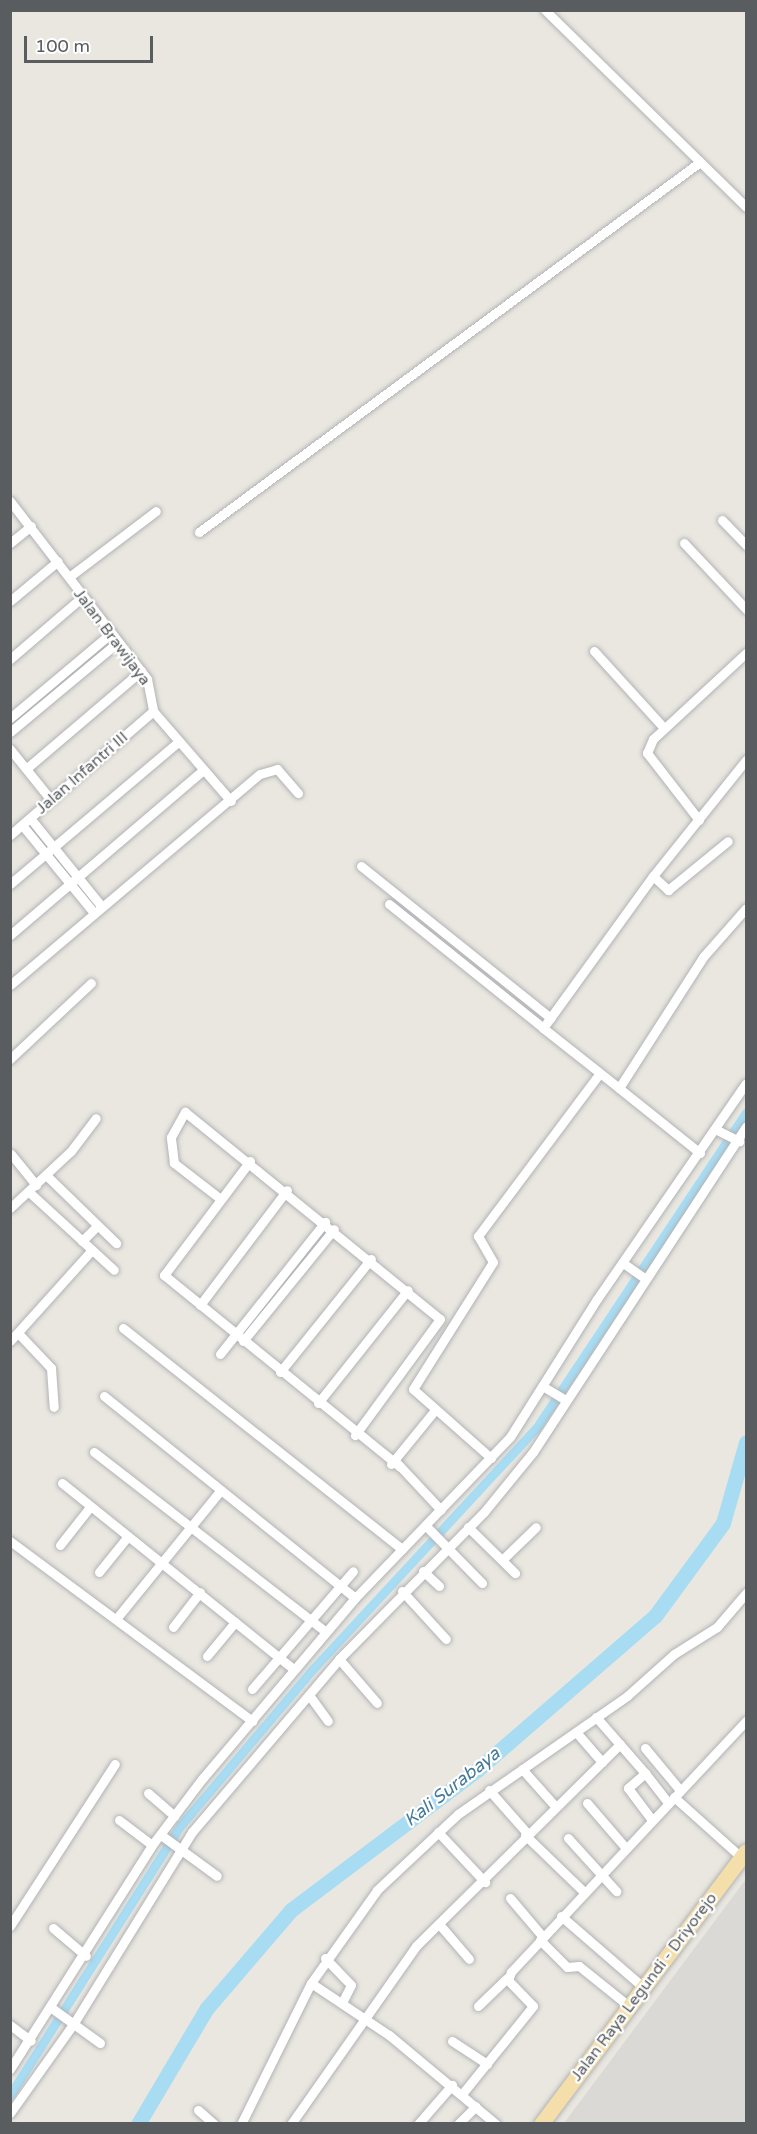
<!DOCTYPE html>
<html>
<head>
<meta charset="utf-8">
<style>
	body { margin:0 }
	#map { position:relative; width:757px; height:2134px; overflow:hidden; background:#eae7e0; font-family:"Varela Round",sans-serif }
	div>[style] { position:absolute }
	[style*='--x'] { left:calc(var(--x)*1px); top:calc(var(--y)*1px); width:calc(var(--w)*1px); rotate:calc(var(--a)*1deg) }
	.industrial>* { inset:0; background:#dbd9d5 }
	.canal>* { height:9px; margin:-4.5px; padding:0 4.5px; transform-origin:4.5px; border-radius:4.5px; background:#a7dcf3 }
	.river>* { height:15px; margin:-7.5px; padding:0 7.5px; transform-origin:7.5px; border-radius:7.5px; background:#a7dcf3 }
	.roads { filter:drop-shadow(0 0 2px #b1b3b6) drop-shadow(0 0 2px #b1b3b6) }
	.minor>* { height:9px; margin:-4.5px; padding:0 4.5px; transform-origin:4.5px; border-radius:4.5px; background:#fff }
	.primary>* { height:15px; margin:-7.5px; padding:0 7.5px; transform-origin:7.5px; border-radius:7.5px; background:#f4dfab }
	span { translate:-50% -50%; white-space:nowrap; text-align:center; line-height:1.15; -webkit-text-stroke:4.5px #fff; paint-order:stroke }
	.street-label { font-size:16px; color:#595d5f }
	.water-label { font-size:18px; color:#457a9a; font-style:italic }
	.frame { position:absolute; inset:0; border:12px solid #595d5f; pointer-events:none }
	.scale { position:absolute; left:24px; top:36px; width:129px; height:27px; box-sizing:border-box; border:3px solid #595d5f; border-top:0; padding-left:8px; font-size:18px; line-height:21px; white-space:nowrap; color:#595d5f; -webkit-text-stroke:4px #fff; paint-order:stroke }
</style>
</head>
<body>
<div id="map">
	<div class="industrial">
		<div style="clip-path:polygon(746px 1879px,746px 2123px,564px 2123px)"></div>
	</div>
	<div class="canal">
		<div style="--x:10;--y:2095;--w:320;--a:-57.7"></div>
		<div style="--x:181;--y:1825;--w:203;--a:-49.8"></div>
		<div style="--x:312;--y:1670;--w:331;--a:-47.2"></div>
		<div style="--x:537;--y:1427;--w:378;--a:-56.4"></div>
	</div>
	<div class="river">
		<div style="--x:138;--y:2124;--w:135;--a:-59.3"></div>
		<div style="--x:207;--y:2008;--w:129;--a:-49.4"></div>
		<div style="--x:291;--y:1910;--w:233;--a:-37"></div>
		<div style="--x:477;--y:1770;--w:235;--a:-40.9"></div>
		<div style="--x:655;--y:1616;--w:115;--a:-53.8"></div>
		<div style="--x:723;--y:1523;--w:84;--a:-74.1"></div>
	</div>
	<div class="roads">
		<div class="minor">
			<div style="--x:545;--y:10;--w:281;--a:44.4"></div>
			<div style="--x:10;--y:501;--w:225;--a:52.4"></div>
			<div style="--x:147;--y:679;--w:33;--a:79"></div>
			<div style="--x:153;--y:711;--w:119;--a:49.1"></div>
			<div style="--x:722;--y:520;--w:35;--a:46"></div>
			<div style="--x:199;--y:532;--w:623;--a:-36.45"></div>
			<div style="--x:10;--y:543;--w:27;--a:-39"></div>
			<div style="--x:684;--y:543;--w:91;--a:46.8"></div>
			<div style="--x:69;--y:577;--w:109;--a:-37.2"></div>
			<div style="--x:10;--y:601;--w:62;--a:-39.8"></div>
			<div style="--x:594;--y:651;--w:104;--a:47.7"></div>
			<div style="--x:10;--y:659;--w:95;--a:-40.7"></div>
			<div style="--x:10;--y:718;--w:131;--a:-40"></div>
			<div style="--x:10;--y:732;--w:139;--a:-39.8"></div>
			<div style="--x:10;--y:749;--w:65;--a:51.2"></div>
			<div style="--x:27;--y:768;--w:150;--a:-40.4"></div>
			<div style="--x:30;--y:818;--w:114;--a:51"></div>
			<div style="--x:699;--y:820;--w:85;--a:-127.8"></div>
			<div style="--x:647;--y:753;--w:15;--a:-67"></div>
			<div style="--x:653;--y:739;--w:127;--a:-42.8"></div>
			<div style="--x:22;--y:825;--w:114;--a:50.7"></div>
			<div style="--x:10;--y:835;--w:189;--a:-40.9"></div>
			<div style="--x:361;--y:866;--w:243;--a:38.7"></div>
			<div style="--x:653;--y:876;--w:21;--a:43"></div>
			<div style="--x:668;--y:890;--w:77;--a:-39.2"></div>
			<div style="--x:10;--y:884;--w:221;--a:-40.2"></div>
			<div style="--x:389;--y:904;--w:198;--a:38.8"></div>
			<div style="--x:10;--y:935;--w:254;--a:-40.5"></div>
			<div style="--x:10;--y:985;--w:327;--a:-40.2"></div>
			<div style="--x:260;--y:774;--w:18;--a:-16"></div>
			<div style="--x:277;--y:769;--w:32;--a:49"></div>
			<div style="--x:10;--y:1059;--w:111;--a:-43.2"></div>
			<div style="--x:619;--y:1088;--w:97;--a:-141.7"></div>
			<div style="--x:543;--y:1028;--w:188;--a:-54.1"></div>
			<div style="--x:653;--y:876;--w:149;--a:-51.3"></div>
			<div style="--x:717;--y:1130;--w:25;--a:27"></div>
			<div style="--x:700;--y:1153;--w:104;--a:-141.3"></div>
			<div style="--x:619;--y:1088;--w:156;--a:-57.3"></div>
			<div style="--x:703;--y:957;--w:65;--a:-48.7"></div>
			<div style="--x:11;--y:1154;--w:40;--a:51"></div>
			<div style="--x:250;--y:1161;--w:143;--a:127"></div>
			<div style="--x:164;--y:1275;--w:304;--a:39.1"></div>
			<div style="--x:46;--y:1175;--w:98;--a:44.2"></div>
			<div style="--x:29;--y:1192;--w:115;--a:42.5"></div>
			<div style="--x:218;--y:1197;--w:56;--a:-142.3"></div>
			<div style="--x:174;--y:1163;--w:26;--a:-97"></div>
			<div style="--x:171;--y:1137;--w:29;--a:-61"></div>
			<div style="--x:185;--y:1112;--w:328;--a:39.1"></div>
			<div style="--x:440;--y:1319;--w:144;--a:126.2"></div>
			<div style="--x:10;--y:1208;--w:83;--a:-43.1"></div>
			<div style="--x:71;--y:1151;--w:41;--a:-52.9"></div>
			<div style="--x:82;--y:1241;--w:21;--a:-45"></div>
			<div style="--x:623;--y:1263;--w:24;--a:35"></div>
			<div style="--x:200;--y:1305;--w:144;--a:-52.9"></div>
			<div style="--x:123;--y:1328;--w:356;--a:38.4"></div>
			<div style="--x:18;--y:1333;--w:48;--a:46.7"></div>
			<div style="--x:51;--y:1368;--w:39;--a:86"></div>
			<div style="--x:10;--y:1341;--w:122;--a:-48"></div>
			<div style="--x:243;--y:1341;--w:144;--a:-50.9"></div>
			<div style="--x:220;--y:1354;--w:169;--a:-51.5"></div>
			<div style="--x:280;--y:1372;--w:145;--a:-51.2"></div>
			<div style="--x:544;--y:1387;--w:26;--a:31"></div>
			<div style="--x:104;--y:1396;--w:322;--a:38.8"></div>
			<div style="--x:318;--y:1403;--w:144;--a:-51.5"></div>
			<div style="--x:94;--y:1452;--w:292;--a:37.8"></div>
			<div style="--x:491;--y:1458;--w:104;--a:-138.5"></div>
			<div style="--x:413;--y:1389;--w:150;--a:-57.8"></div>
			<div style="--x:493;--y:1262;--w:30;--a:-120"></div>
			<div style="--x:478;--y:1236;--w:202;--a:-53.2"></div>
			<div style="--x:397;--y:1463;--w:64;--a:46.9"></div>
			<div style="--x:391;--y:1464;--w:70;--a:-50.8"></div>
			<div style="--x:62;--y:1483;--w:297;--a:38.8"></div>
			<div style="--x:426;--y:1526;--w:80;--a:45.5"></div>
			<div style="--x:468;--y:1527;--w:66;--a:44.4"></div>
			<div style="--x:10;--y:1541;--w:302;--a:36.6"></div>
			<div style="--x:60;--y:1545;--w:48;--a:-51.7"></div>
			<div style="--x:502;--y:1560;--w:47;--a:-44.1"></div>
			<div style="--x:423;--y:1571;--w:22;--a:43"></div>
			<div style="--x:99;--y:1572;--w:46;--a:-51.1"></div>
			<div style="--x:402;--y:1591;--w:65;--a:47.5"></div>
			<div style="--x:116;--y:1619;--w:166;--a:-50.9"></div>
			<div style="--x:173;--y:1627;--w:44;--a:-52.4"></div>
			<div style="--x:207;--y:1656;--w:44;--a:-50.5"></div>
			<div style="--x:339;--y:1659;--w:58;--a:49.2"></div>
			<div style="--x:252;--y:1689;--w:155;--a:-49.4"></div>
			<div style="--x:309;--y:1695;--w:32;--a:54"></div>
			<div style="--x:596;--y:1717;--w:74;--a:48.8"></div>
			<div style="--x:576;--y:1732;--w:40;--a:49"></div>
			<div style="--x:645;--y:1748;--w:55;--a:50.2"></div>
			<div style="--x:522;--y:1769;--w:50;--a:48.3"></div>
			<div style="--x:489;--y:1790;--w:57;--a:48.5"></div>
			<div style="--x:148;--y:1793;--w:35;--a:41"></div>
			<div style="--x:674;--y:1797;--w:91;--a:41.9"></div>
			<div style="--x:587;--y:1803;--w:58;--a:49.2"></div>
			<div style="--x:119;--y:1820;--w:41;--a:37.1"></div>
			<div style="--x:652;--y:1820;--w:40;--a:-127"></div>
			<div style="--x:628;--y:1788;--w:23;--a:-41"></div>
			<div style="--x:645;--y:1773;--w:37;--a:52"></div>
			<div style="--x:438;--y:1832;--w:69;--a:46.8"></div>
			<div style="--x:161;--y:1835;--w:69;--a:36.2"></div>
			<div style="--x:525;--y:1835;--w:81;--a:44"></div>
			<div style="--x:568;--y:1838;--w:72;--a:47.8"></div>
			<div style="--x:510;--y:1898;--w:51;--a:49.8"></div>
			<div style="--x:561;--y:1916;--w:110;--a:40.9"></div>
			<div style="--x:439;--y:1924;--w:46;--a:49.4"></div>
			<div style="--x:10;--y:1926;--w:193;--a:-57.1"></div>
			<div style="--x:53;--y:1928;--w:43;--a:40.3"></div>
			<div style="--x:540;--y:1940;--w:38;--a:45"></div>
			<div style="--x:567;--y:1967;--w:12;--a:-5"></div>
			<div style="--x:579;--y:1966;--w:65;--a:38.8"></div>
			<div style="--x:325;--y:1958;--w:37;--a:46"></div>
			<div style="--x:351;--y:1985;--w:20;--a:117"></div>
			<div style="--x:311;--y:1983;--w:94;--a:33.7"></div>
			<div style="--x:389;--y:2035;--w:139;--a:39.8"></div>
			<div style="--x:478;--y:2006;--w:40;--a:-44"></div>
			<div style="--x:53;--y:2009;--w:58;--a:35.9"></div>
			<div style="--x:10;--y:2025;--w:26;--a:37"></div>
			<div style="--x:452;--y:2041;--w:42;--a:33.3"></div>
			<div style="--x:10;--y:2069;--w:265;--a:-57.6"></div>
			<div style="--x:152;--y:1845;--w:83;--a:-52.9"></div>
			<div style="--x:202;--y:1779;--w:237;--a:-49.8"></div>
			<div style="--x:355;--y:1598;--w:223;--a:-46.1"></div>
			<div style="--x:510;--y:1437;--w:163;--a:-57.8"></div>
			<div style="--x:597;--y:1299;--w:262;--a:-55.4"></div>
			<div style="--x:462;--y:2094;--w:113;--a:-51.1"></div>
			<div style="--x:533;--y:2006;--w:36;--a:-134"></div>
			<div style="--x:508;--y:1980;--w:9;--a:-69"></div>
			<div style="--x:511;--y:1972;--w:344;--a:-46.9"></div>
			<div style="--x:198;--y:2110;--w:21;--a:41"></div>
			<div style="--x:10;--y:2113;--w:110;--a:-54.6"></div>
			<div style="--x:74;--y:2023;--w:225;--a:-58.3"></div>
			<div style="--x:192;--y:1832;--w:227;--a:-49.6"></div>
			<div style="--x:339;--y:1659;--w:206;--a:-45.4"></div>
			<div style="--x:484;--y:1512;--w:77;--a:-50.8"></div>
			<div style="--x:533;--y:1452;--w:389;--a:-56.8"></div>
			<div style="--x:241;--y:2124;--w:157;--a:-63.6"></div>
			<div style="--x:311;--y:1983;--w:114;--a:-54.6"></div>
			<div style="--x:377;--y:1890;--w:111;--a:-43.2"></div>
			<div style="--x:458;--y:1814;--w:206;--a:-34.9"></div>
			<div style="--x:627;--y:1696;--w:63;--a:-41.8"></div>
			<div style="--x:674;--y:1654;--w:51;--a:-32.1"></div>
			<div style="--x:717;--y:1627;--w:45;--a:-49.5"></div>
			<div style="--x:291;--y:2124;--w:218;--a:-54.9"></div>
			<div style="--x:416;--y:1946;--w:287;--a:-44.7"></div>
			<div style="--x:418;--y:2124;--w:52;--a:-48.9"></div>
			<div style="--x:458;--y:2124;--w:25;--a:-45"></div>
		</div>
		<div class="primary">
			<div style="--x:541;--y:2124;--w:341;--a:-53.1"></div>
		</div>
	</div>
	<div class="street-label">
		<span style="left:112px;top:637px;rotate:53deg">Jalan Brawijaya</span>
		<span style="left:82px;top:773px;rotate:-41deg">Jalan Infantri III</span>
		<span style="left:644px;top:1987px;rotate:-53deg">Jalan Raya Legundi - Driyorejo</span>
	</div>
	<div class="water-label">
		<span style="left:452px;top:1787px;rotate:-38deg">Kali Surabaya</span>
	</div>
	<div class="frame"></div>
	<div class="scale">100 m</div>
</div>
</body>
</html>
